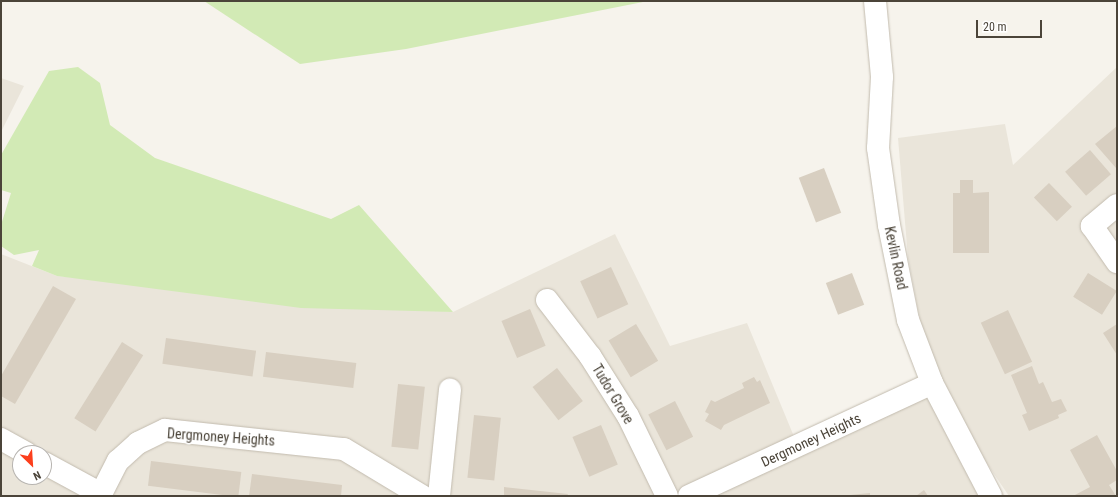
<!DOCTYPE html>
<html>
<head>
<meta charset="utf-8">
<style>
	body { margin:0 }
	#map { position:relative; width:1118px; height:497px; overflow:hidden; background:#f6f3ec; font-family:"Roboto Condensed",sans-serif }
	div>[style] { position:absolute }
	[style*='--x'] { left:calc(var(--x)*1px); top:calc(var(--y)*1px); width:calc(var(--w)*1px); rotate:calc(var(--a)*1deg) }
	.residential>* { inset:0; background:#eae5da }
	.green>* { inset:0; background:#d2eab5 }
	.building>* { inset:0; background:#d8cfc1; transform-origin:0 0 }
	.roads { filter:drop-shadow(0 0 1px #c2bbae) drop-shadow(0 0 1px #c2bbae) }
	.minor>* { height:22px; margin:-11px; padding:0 11px; transform-origin:11px; border-radius:11px; background:#fff }
	span { translate:-50% -50%; white-space:nowrap; text-align:center; line-height:1.15; -webkit-text-stroke:3.5px #fff; paint-order:stroke }
	.street-label { font-size:14px; color:#4b4439 }
	.frame { position:absolute; inset:0; border:2px solid #4b4439; pointer-events:none }
	.north { position:absolute; left:12px; top:445px; width:40px; height:40px; box-sizing:border-box; background:#fff; border:1px solid #b7b4b0; border-radius:50%; rotate:155deg; font-size:11px; font-weight:700; line-height:16px; text-align:center; color:#4b4439 }
	.north::after { content:''; display:block; margin:auto; width:14px; height:18px; background:#fc3f1d; clip-path:polygon(50% 0,100% 100%,50% 72%,0 100%) }
	.scale { position:absolute; left:976px; top:20px; width:66px; height:18px; box-sizing:border-box; border:2px solid #4b4439; border-top:0; padding-left:5px; font-size:12px; line-height:14px; white-space:nowrap; color:#4b4439; -webkit-text-stroke:3px #fff; paint-order:stroke }
</style>
</head>
<body>
<div id="map">
	<div class="residential">
		<div style="clip-path:polygon(evenodd,1117px 67px,1117px 496px,1009px 496px,934px 386px,944px 408px,1005px 496px,1px 496px,1px 254px,57px 276px,453px 312px,615px 234px,670px 346px,747px 323px,795px 439px,932px 383px,908px 258px,898px 138px,1005px 124px,1013px 165px,1117px 67px,20px 453px,44px 453px,44px 477px,20px 477px,20px 453px)"></div>
		<div style="clip-path:polygon(1px 78px,24px 86px,1px 132px)"></div>
	</div>
	<div class="green">
		<div style="clip-path:polygon(204px 1px,648px 1px,406px 49px,300px 64px)"></div>
		<div style="clip-path:polygon(78px 67px,100px 83px,110px 125px,155px 158px,331px 219px,359px 205px,453px 312px,301px 308px,57px 276px,32px 266px,39px 250px,14px 255px,1px 246px,1px 225px,11px 193px,1px 190px,1px 155px,49px 71px)"></div>
	</div>
	<div class="building">
		<div style="clip-path:polygon(1117px 126px,1117px 168px,1116px 168px,1095px 144px)"></div>
		<div style="left:1090px;top:150px;width:32px;height:33px;rotate:49deg"></div>
		<div style="left:824px;top:168px;width:48px;height:27px;rotate:69deg"></div>
		<div style="clip-path:polygon(960px 180px,973px 180px,973px 193px,989px 192px,989px 253px,953px 253px,953px 193px,960px 193px)"></div>
		<div style="left:1049px;top:183px;width:33px;height:21px;rotate:46deg"></div>
		<div style="left:611px;top:267px;width:41px;height:34px;rotate:65deg"></div>
		<div style="left:852px;top:273px;width:34px;height:28px;rotate:69deg"></div>
		<div style="left:1088px;top:273px;width:34px;height:28px;rotate:32deg"></div>
		<div style="clip-path:polygon(53px 286px,76px 299px,15px 404px,1px 396px,1px 376px)"></div>
		<div style="left:530px;top:309px;width:40px;height:31px;rotate:67deg"></div>
		<div style="left:1008px;top:310px;width:57px;height:30px;rotate:65deg"></div>
		<div style="left:636px;top:324px;width:43px;height:32px;rotate:59deg"></div>
		<div style="clip-path:polygon(1117px 324px,1117px 355px,1103px 333px)"></div>
		<div style="left:166px;top:338px;width:91px;height:26px;rotate:8deg"></div>
		<div style="left:122px;top:342px;width:25px;height:90px;rotate:32deg"></div>
		<div style="left:266px;top:352px;width:91px;height:25px;rotate:7deg"></div>
		<div style="clip-path:polygon(1032px 366px,1039px 384px,1043px 382px,1052px 402px,1061px 399px,1067px 411px,1058px 415px,1059px 418px,1029px 431px,1022px 415px,1027px 413px,1011px 375px)"></div>
		<div style="left:557px;top:368px;width:42px;height:31px;rotate:52deg"></div>
		<div style="clip-path:polygon(754px 377px,757px 382px,760px 380px,770px 403px,724px 425px,721px 430px,705px 421px,709px 414px,705px 412px,711px 400px,715px 402px,744px 388px,742px 383px)"></div>
		<div style="left:398px;top:384px;width:27px;height:63px;rotate:6deg"></div>
		<div style="left:675px;top:401px;width:40px;height:30px;rotate:63deg"></div>
		<div style="left:474px;top:415px;width:27px;height:63px;rotate:6deg"></div>
		<div style="left:601px;top:425px;width:43px;height:31px;rotate:67deg"></div>
		<div style="clip-path:polygon(1097px 435px,1117px 471px,1117px 480px,1109px 485px,1116px 496px,1073px 496px,1090px 487px,1070px 450px)"></div>
		<div style="left:151px;top:461px;width:91px;height:25px;rotate:7deg"></div>
		<div style="clip-path:polygon(252px 474px,342px 485px,341px 496px,249px 496px)"></div>
		<div style="clip-path:polygon(504px 487px,568px 494px,567px 496px,504px 496px)"></div>
		<div style="clip-path:polygon(924px 490px,928px 496px,916px 496px)"></div>
		<div style="clip-path:polygon(870px 493px,870px 496px,850px 496px,850px 495px)"></div>
	</div>
	<div class="roads">
		<div class="minor">
			<div style="--x:875;--y:1;--w:76;--a:84.7"></div>
			<div style="--x:882;--y:77;--w:71;--a:93.2"></div>
			<div style="--x:878;--y:148;--w:78;--a:81.9"></div>
			<div style="--x:889;--y:225;--w:97;--a:78.7"></div>
			<div style="--x:908;--y:320;--w:67;--a:69.1"></div>
			<div style="--x:932;--y:383;--w:127;--a:62.4"></div>
			<div style="--x:1117;--y:205;--w:33;--a:140"></div>
			<div style="--x:1092;--y:226;--w:44;--a:55.2"></div>
			<div style="--x:547;--y:300;--w:71;--a:52.5"></div>
			<div style="--x:590;--y:356;--w:71;--a:57.7"></div>
			<div style="--x:628;--y:416;--w:89;--a:64"></div>
			<div style="--x:1;--y:439;--w:29;--a:29"></div>
			<div style="--x:44;--y:463;--w:65;--a:28.5"></div>
			<div style="--x:101;--y:494;--w:37;--a:-63"></div>
			<div style="--x:118;--y:461;--w:27;--a:-42"></div>
			<div style="--x:138;--y:443;--w:30;--a:-26"></div>
			<div style="--x:165;--y:430;--w:180;--a:6.1"></div>
			<div style="--x:344;--y:449;--w:91;--a:31.1"></div>
			<div style="--x:439;--y:496;--w:107;--a:-84.1"></div>
			<div style="--x:689;--y:496;--w:268;--a:-24.9"></div>
		</div>
	</div>
	<div class="street-label">
		<span style="left:896px;top:258px;rotate:78deg">Kevlin Road</span>
		<span style="left:613px;top:394px;rotate:59deg">Tudor Grove</span>
		<span style="left:221px;top:437px;rotate:4deg">Dergmoney Heights</span>
		<span style="left:811px;top:440px;rotate:-25deg">Dergmoney Heights</span>
	</div>
	<div class="frame"></div>
	<div class="north">N</div>
	<div class="scale">20 m</div>
</div>
</body>
</html>
